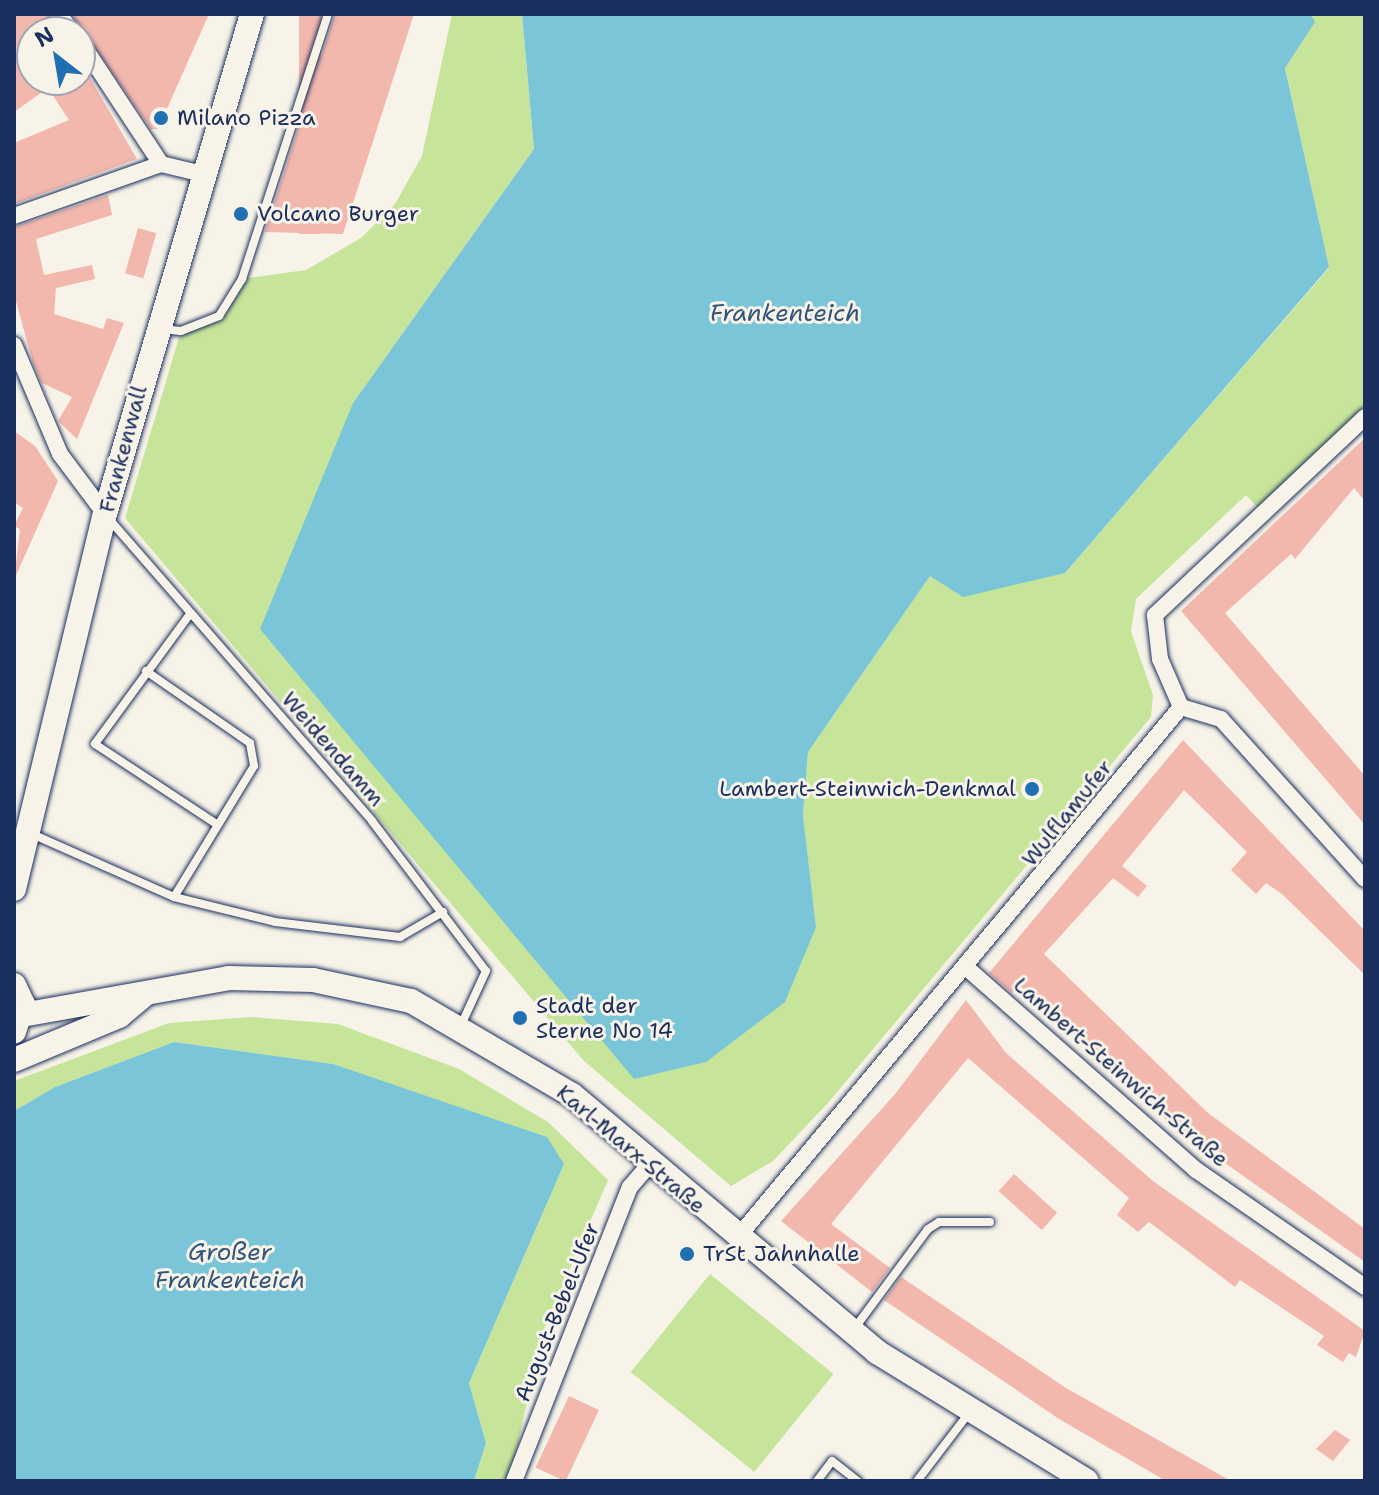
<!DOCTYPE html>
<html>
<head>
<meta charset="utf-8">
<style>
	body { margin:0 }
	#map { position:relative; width:1379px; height:1495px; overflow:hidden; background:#f7f3e8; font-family:"Shantell Sans",sans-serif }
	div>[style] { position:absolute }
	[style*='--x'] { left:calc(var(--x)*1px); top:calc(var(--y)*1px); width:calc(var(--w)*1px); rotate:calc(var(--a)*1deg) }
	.green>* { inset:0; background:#c7e49b; transform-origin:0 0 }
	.water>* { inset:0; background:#7ac6d8 }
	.building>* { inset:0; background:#f2b7ad; transform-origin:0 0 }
	.roads { filter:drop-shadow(0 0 2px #1b2f5e) drop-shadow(0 0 2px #1b2f5e) }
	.lane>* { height:8px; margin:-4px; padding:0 4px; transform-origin:4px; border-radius:4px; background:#f7f3e8 }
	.street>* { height:16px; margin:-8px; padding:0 8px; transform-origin:8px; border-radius:8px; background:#f7f3e8 }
	.secondary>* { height:24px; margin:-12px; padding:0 12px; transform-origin:12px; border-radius:12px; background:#f7f3e8 }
	.dots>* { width:22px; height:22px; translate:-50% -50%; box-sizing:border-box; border:4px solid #f7f3e8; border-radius:50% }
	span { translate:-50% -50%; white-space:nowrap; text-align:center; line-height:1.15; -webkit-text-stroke:6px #f7f3e8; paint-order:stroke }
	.poi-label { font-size:22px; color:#1b2f5e }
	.left { translate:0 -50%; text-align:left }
	.right { translate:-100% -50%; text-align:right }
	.street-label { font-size:22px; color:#1b2f5e }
	.water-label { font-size:24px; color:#33557c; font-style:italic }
	.frame { position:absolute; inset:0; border:16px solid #1b2f5e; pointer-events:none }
	.north { position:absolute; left:16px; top:16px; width:80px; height:80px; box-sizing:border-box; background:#f7f3e8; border:2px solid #9fa5b1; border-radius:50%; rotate:329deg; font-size:22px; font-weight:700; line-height:32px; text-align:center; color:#1b2f5e }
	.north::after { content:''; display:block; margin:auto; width:28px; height:36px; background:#1f6fb2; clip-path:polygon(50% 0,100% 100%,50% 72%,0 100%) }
</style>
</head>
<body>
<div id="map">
	<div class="green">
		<div style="clip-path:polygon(452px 14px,522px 14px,534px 149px,353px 403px,816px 927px,803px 815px,808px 752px,930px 576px,1065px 573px,1329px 268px,1285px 67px,1314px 22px,1310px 14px,1365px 14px,1365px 417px,1258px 508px,1246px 495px,1136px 599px,1131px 631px,1153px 695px,1151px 717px,827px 1104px,773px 1161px,731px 1186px,584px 1061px,125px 518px,181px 331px,219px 316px,242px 279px,306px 270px,361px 238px,395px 204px,422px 156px)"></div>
		<div style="clip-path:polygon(251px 1017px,338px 1024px,459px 1069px,548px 1122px,608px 1180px,541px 1336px,510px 1481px,474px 1481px,486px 1443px,469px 1383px,564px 1164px,333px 1064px,174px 1042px,55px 1087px,14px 1111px,14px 1081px,169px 1023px)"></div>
		<div style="left:710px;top:1274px;width:159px;height:126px;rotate:39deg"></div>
	</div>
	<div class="water">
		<div style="clip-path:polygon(522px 14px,1310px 14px,1315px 22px,1285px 68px,1329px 267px,1065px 573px,963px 597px,930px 576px,808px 752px,803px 815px,816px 927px,785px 1002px,706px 1062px,634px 1079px,260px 629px,353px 403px,534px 149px)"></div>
		<div style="clip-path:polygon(174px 1042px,333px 1064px,547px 1137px,564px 1164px,469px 1383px,486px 1443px,474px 1481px,14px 1481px,14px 1111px,55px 1087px)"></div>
	</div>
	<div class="building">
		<div style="clip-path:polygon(14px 14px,47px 14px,58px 32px,32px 32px,32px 80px,80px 80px,80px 61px,137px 159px,14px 204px,14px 143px,69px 120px,48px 88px,14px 112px)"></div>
		<div style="clip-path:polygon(72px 14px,209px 14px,158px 129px,151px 129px)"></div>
		<div style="left:299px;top:14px;width:22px;height:220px"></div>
		<div style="clip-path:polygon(335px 14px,414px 14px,343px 234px,265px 232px)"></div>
		<div style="clip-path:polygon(108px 195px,112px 215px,36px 239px,44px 275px,92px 265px,95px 279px,56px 288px,54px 314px,103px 329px,107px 318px,124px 323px,77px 439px,58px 421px,72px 397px,42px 383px,33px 363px,14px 294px,14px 227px)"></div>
		<div style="left:138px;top:228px;width:19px;height:47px;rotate:16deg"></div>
		<div style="clip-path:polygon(14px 431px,35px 446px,58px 481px,14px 580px,20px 529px,14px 526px,23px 508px,14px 502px)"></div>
		<div style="clip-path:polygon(1365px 438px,1365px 501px,1354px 488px,1295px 559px,1291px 554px,1225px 613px,1365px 776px,1365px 825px,1181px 611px)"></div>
		<div style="clip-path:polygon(1183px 740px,1365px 931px,1365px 975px,1282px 894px,1266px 883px,1256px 894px,1231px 870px,1247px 852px,1184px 790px,1122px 866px,1147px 886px,1138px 897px,1113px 878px,1044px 954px,1208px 1113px,1365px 1229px,1365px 1262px,1174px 1127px,1036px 1000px,1019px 985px,1012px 993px,989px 973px)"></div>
		<div style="clip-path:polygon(966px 1000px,1006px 1053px,1153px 1181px,1365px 1331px,1356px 1357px,1349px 1353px,1343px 1362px,1317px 1345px,1324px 1336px,1240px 1280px,1235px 1287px,1149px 1222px,1138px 1232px,1117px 1215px,1129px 1198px,968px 1058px,831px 1224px,890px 1268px,872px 1292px,781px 1221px,896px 1093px)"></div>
		<div style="left:1014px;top:1174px;width:58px;height:23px;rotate:42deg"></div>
		<div style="clip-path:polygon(901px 1277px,1066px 1388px,1231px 1481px,1166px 1481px,1059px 1419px,884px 1300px)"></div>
		<div style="left:569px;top:1396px;width:33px;height:79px;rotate:25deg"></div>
		<div style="clip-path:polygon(1335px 1430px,1350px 1440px,1333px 1461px,1316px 1449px)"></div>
	</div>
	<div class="roads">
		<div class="lane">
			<div style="--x:161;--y:329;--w:20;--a:6"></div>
			<div style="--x:181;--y:331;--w:41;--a:-21.5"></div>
			<div style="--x:219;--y:316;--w:44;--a:-58.1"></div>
			<div style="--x:242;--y:279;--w:279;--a:-72"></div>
			<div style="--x:108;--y:518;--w:402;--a:48.9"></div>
			<div style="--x:372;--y:821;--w:188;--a:52.8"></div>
			<div style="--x:486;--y:971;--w:60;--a:114.8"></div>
			<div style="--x:190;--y:614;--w:161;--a:126.2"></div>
			<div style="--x:95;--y:744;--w:147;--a:33.4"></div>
			<div style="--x:146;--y:671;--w:126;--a:34.7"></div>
			<div style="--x:250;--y:743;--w:23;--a:80"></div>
			<div style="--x:254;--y:766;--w:153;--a:121.4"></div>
			<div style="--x:32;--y:834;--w:155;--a:23.9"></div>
			<div style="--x:174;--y:897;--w:104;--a:13.9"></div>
			<div style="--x:275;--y:922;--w:126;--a:6.8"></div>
			<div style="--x:400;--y:937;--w:50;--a:-30.2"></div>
			<div style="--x:854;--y:1329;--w:124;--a:-53.5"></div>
			<div style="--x:928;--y:1229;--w:13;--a:-32"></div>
			<div style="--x:939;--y:1222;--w:51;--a:0"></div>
			<div style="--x:817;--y:1481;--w:25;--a:-53"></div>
			<div style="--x:832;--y:1461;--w:33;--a:38"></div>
			<div style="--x:917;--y:1481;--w:86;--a:-52.6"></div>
		</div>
		<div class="street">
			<div style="--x:58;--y:14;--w:23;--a:50"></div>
			<div style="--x:80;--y:41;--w:147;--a:56.6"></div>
			<div style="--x:161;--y:164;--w:43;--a:13.4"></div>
			<div style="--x:14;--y:216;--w:156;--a:-19.5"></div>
			<div style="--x:14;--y:345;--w:118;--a:67.1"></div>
			<div style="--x:60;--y:454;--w:75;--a:53.1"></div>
			<div style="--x:1181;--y:707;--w:42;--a:16.7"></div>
			<div style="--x:1221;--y:719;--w:215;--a:48"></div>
			<div style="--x:968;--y:969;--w:304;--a:41.4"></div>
			<div style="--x:1196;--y:1170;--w:206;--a:34.7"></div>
			<div style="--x:737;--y:1238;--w:692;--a:-50.1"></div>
			<div style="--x:1181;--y:707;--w:52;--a:-113.6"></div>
			<div style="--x:1160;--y:659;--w:44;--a:-96.5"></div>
			<div style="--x:1155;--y:615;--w:289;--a:-43.3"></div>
			<div style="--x:514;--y:1481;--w:316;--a:-68.5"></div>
			<div style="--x:630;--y:1187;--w:30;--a:-49"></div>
		</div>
		<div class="secondary">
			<div style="--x:14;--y:889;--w:386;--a:-76.4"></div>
			<div style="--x:105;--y:514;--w:521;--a:-73.62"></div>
			<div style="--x:14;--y:985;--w:21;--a:65"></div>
			<div style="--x:23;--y:1004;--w:29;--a:108"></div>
			<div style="--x:22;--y:1015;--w:210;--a:-10.1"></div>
			<div style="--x:229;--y:978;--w:84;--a:1.4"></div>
			<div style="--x:313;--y:980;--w:100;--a:12.1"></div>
			<div style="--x:411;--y:1001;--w:186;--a:30.3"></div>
			<div style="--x:572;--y:1095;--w:399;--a:40.1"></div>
			<div style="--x:877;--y:1352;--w:246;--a:31.6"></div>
			<div style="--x:14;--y:1060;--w:114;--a:-22.7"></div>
			<div style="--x:119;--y:1016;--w:35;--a:-40"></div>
		</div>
	</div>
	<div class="dots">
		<div style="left:161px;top:118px;background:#1f6fb2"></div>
		<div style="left:241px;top:214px;background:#1f6fb2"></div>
		<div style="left:1032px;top:789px;background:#1f6fb2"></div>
		<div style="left:520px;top:1018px;background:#1f6fb2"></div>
		<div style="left:687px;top:1254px;background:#1f6fb2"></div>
	</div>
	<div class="poi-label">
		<span class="left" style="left:177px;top:118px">Milano Pizza</span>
		<span class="left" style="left:257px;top:214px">Volcano Burger</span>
		<span class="right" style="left:1016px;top:789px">Lambert-Steinwich-Denkmal</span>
		<span class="left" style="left:536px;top:1018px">Stadt der<br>Sterne No 14</span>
		<span class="left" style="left:703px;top:1254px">TrSt Jahnhalle</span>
	</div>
	<div class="street-label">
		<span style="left:123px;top:449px;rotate:-75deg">Frankenwall</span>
		<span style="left:333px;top:749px;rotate:49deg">Weidendamm</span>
		<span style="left:1067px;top:813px;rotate:-51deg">Wulflamufer</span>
		<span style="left:1121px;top:1072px;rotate:41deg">Lambert-Steinwich-Straße</span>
		<span style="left:631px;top:1149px;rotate:40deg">Karl-Marx-Straße</span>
		<span style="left:557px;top:1312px;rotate:-68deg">August-Bebel-Ufer</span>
	</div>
	<div class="water-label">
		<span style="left:785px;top:314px">Frankenteich</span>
		<span style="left:230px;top:1267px">Großer<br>Frankenteich</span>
	</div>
	<div class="frame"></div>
	<div class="north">N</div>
</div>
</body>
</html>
